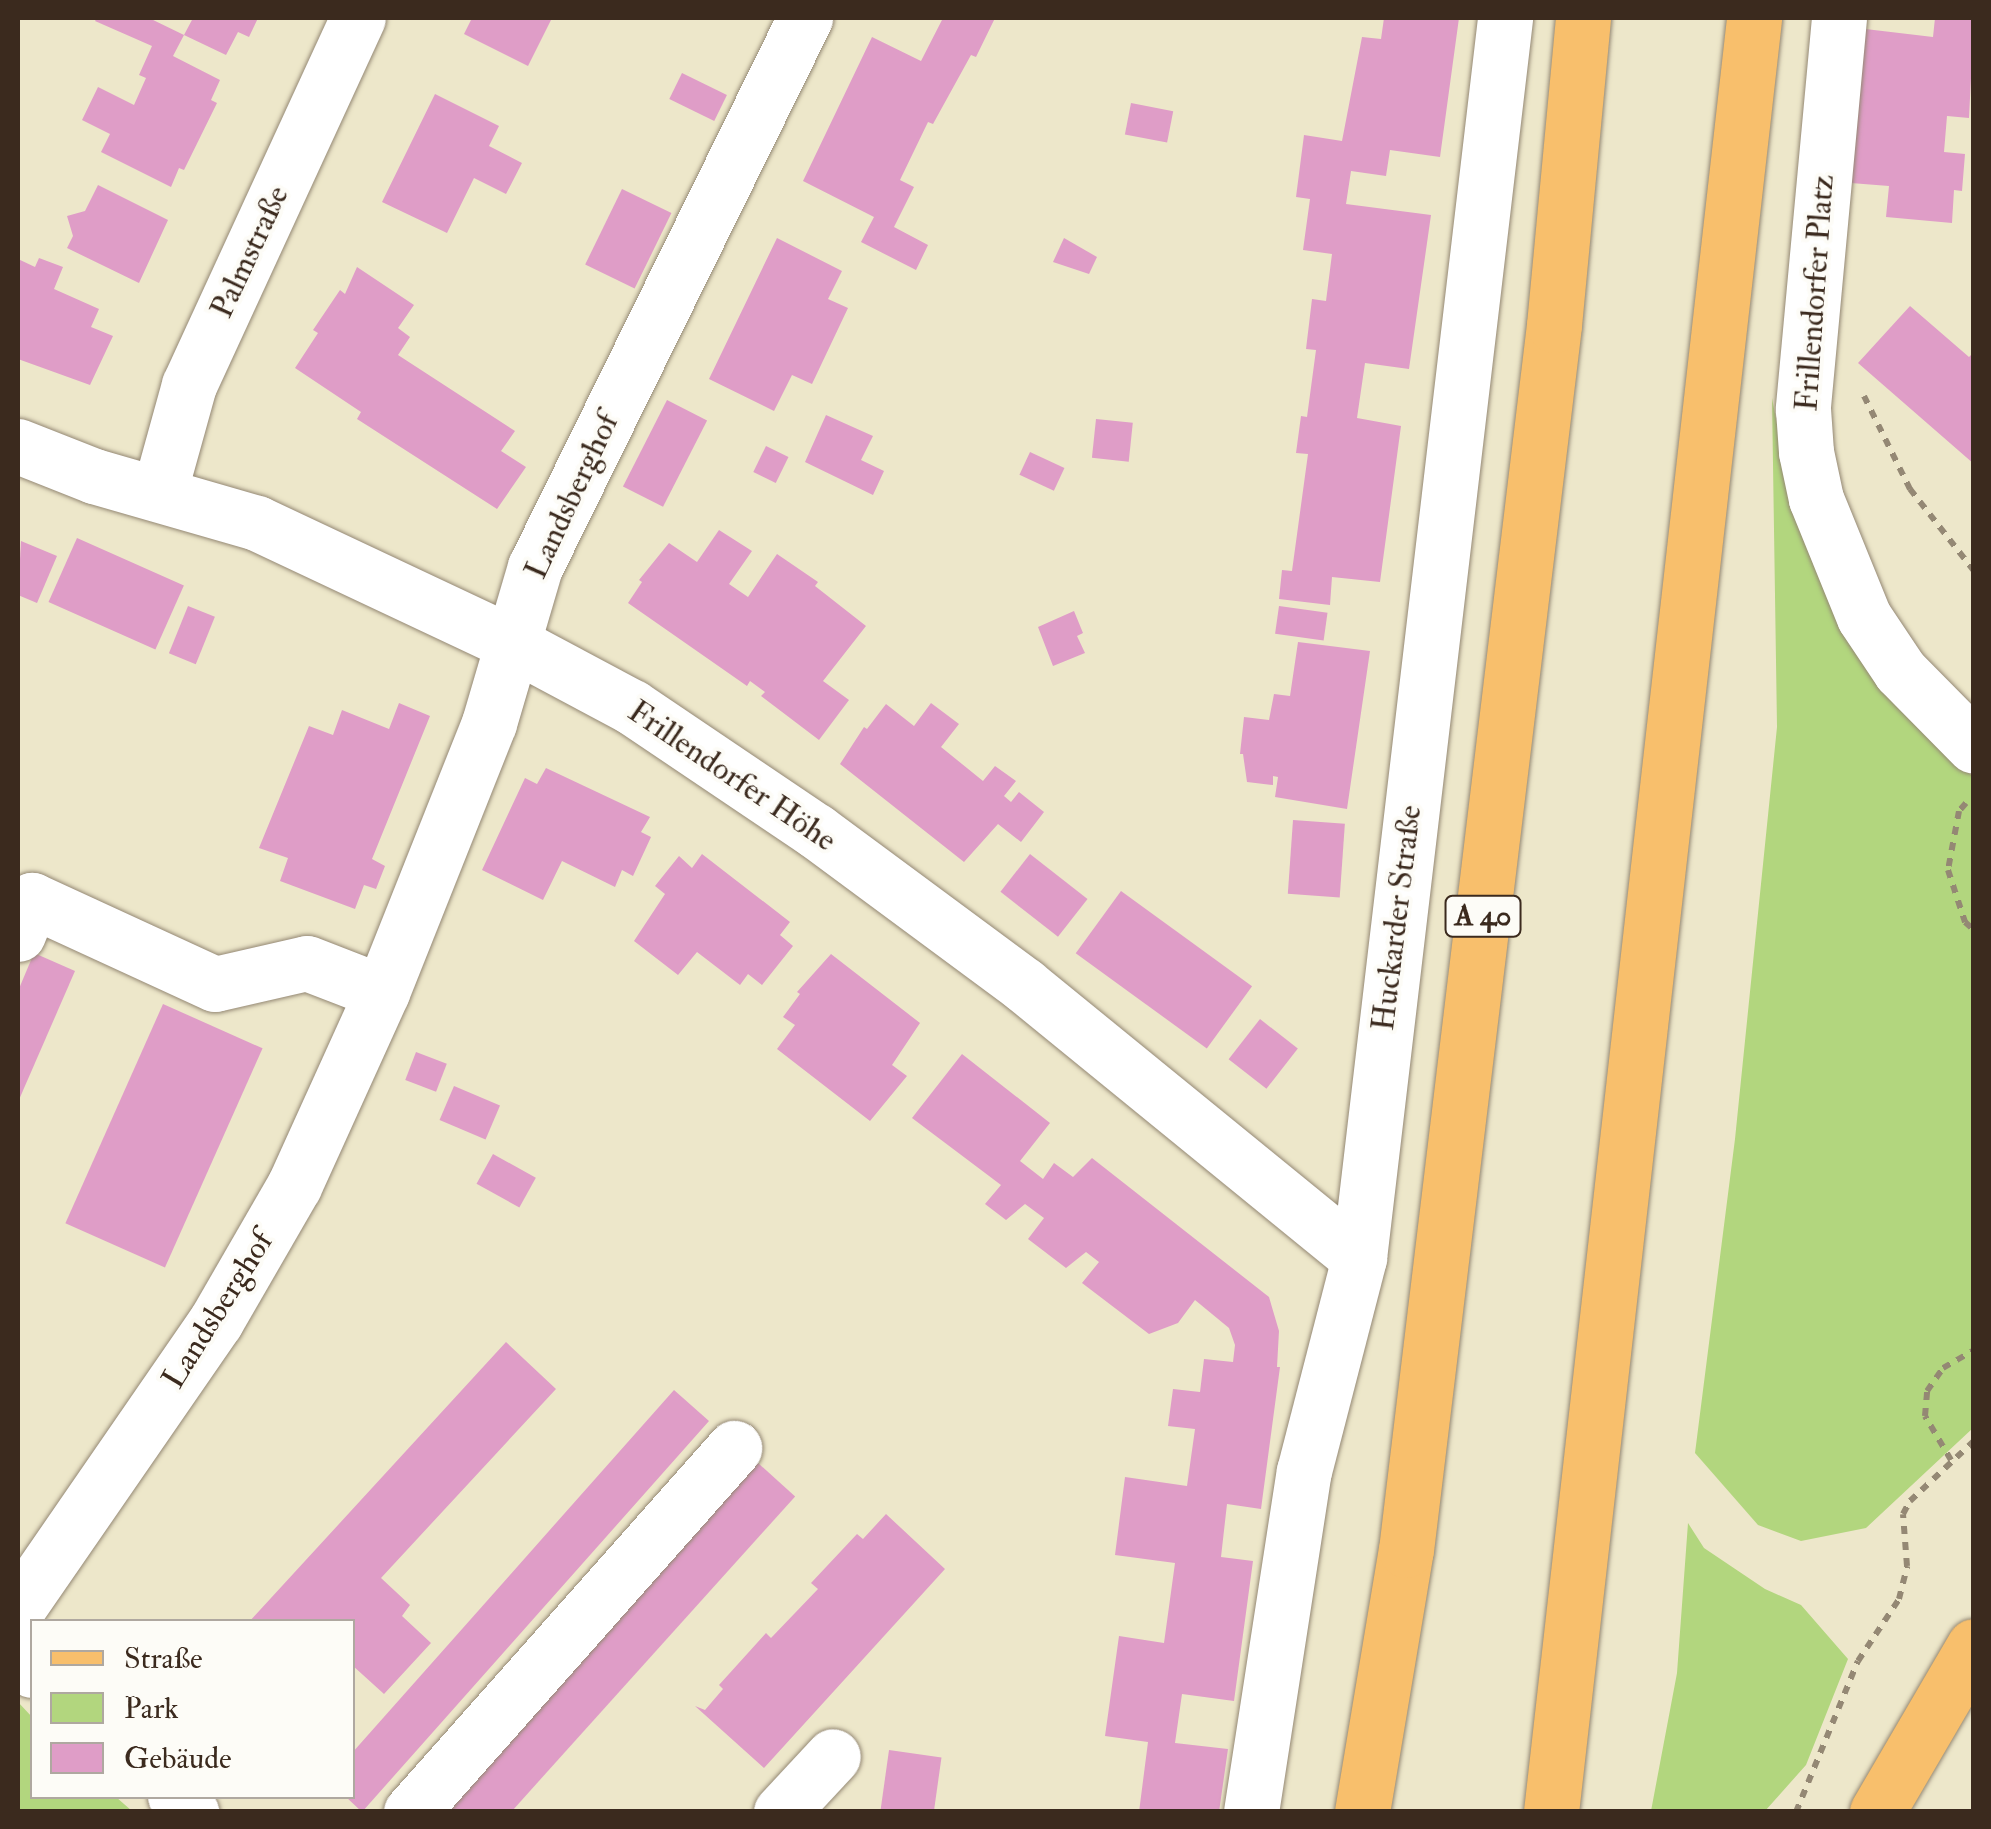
<!DOCTYPE html>
<html>
<head>
<meta charset="utf-8">
<style>
	body { margin:0 }
	#map { position:relative; width:1991px; height:1829px; overflow:hidden; background:#ede7ca; font-family:"IM FELL Double Pica",serif }
	div>[style] { position:absolute }
	[style*='--x'] { left:calc(var(--x)*1px); top:calc(var(--y)*1px); width:calc(var(--w)*1px); rotate:calc(var(--a)*1deg) }
	.green>* { inset:0; background:#b2d67e }
	.building>* { inset:0; background:#df9dc7; transform-origin:0 0 }
	.path>* { height:6px; margin-top:-3px; transform-origin:0; background:repeating-linear-gradient(90deg,#948874 0 8px,transparent 0 16px) }
	.roads { filter:drop-shadow(0 0 2px #948874) drop-shadow(0 0 2px #948874) }
	.minor>* { height:55px; margin:-27.5px; padding:0 27.5px; transform-origin:27.5px; border-radius:27.5px; background:#fff }
	.major>* { height:55px; margin:-27.5px; padding:0 27.5px; transform-origin:27.5px; border-radius:27.5px; background:#f8bf6c }
	.highway>* { height:55px; margin:-27.5px; padding:0 27.5px; transform-origin:27.5px; border-radius:27.5px; background:#f8bf6c }
	span { translate:-50% -50%; white-space:nowrap; text-align:center; line-height:1.15; -webkit-text-stroke:8px #fdfcf7; paint-order:stroke }
	.shield-label span { padding:2px 8px; background:#fdfcf7; border:2px solid; border-radius:8px; -webkit-text-stroke-width:0 }
	.shield-label { font-size:30px; color:#3b2a1e; font-weight:700 }
	.street-label { font-size:32px; color:#3b2a1e }
	.frame { position:absolute; inset:0; border:20px solid #3b2a1e; pointer-events:none }
	.legend { position:absolute; left:30px; top:1619px; width:325px; height:180px; box-sizing:border-box; background:#fdfcf7; border:2px solid #afa8a0; margin:0; padding:12px 18px; list-style:none; font-size:30px; color:#3b2a1e }
	.legend li { display:flex; align-items:center; gap:20px; height:50px }
	.legend b { width:50px; border:2px solid #afa8a0 }
</style>
</head>
<body>
<div id="map">
	<div class="green">
		<div style="clip-path:polygon(1772px 398px,1793px 508px,1882px 687px,1973px 777px,1973px 1428px,1866px 1528px,1801px 1541px,1758px 1525px,1695px 1453px,1735px 1139px,1777px 727px)"></div>
		<div style="clip-path:polygon(1688px 1523px,1704px 1548px,1765px 1589px,1801px 1605px,1848px 1659px,1806px 1765px,1765px 1811px,1651px 1811px,1677px 1673px)"></div>
		<div style="clip-path:polygon(18px 1702px,32px 1717px,32px 1796px,116px 1797px,132px 1811px,18px 1811px)"></div>
	</div>
	<div class="building">
		<div style="clip-path:polygon(97px 18px,149px 18px,184px 35px,173px 56px,220px 80px,211px 100px,217px 103px,184px 170px,179px 168px,171px 187px,101px 152px,110px 134px,82px 120px,98px 87px,134px 105px,146px 78px,139px 75px,152px 46px,95px 21px)"></div>
		<div style="clip-path:polygon(193px 18px,258px 18px,249px 37px,238px 32px,226px 55px,184px 35px)"></div>
		<div style="clip-path:polygon(472px 18px,552px 18px,528px 66px,464px 34px)"></div>
		<div style="clip-path:polygon(943px 18px,995px 18px,976px 57px,971px 55px,933px 124px,928px 122px,900px 180px,914px 187px,894px 227px,928px 245px,916px 270px,861px 242px,874px 217px,803px 181px,872px 37px,921px 61px)"></div>
		<div style="clip-path:polygon(1384px 18px,1459px 18px,1440px 157px,1390px 150px,1386px 176px,1351px 171px,1346px 204px,1431px 215px,1409px 369px,1365px 363px,1357px 418px,1401px 426px,1380px 582px,1332px 577px,1330px 605px,1279px 599px,1282px 570px,1292px 571px,1308px 454px,1296px 453px,1301px 416px,1307px 417px,1316px 350px,1306px 349px,1312px 299px,1326px 301px,1332px 254px,1303px 250px,1310px 199px,1296px 197px,1304px 135px,1342px 141px,1362px 37px,1381px 39px)"></div>
		<div style="clip-path:polygon(1935px 18px,1974px 18px,1969px 118px,1947px 116px,1944px 152px,1965px 154px,1962px 191px,1954px 190px,1952px 223px,1886px 217px,1889px 186px,1838px 182px,1857px 28px,1933px 37px)"></div>
		<div style="left:682px;top:73px;width:50px;height:29px;rotate:26deg"></div>
		<div style="clip-path:polygon(435px 94px,499px 126px,489px 146px,522px 163px,506px 194px,474px 178px,447px 233px,382px 202px)"></div>
		<div style="left:1131px;top:103px;width:43px;height:32px;rotate:11deg"></div>
		<div style="clip-path:polygon(98px 185px,168px 220px,139px 283px,67px 248px,73px 236px,67px 216px,85px 211px)"></div>
		<div style="left:622px;top:189px;width:55px;height:84px;rotate:26deg"></div>
		<div style="clip-path:polygon(777px 238px,842px 271px,828px 299px,848px 308px,812px 384px,792px 375px,774px 411px,709px 379px)"></div>
		<div style="clip-path:polygon(1064px 238px,1097px 257px,1089px 274px,1053px 262px)"></div>
		<div style="clip-path:polygon(39px 258px,63px 267px,54px 289px,99px 309px,91px 327px,113px 336px,90px 385px,18px 359px,18px 259px,35px 267px)"></div>
		<div style="clip-path:polygon(357px 267px,414px 305px,398px 328px,410px 337px,398px 355px,515px 431px,501px 451px,526px 467px,497px 509px,357px 419px,361px 412px,295px 368px,318px 333px,313px 330px,340px 290px,345px 294px)"></div>
		<div style="clip-path:polygon(1910px 306px,1969px 357px,1974px 352px,1974px 464px,1858px 363px)"></div>
		<div style="left:667px;top:400px;width:45px;height:97px;rotate:27deg"></div>
		<div style="clip-path:polygon(826px 415px,873px 436px,861px 460px,884px 471px,873px 495px,805px 462px)"></div>
		<div style="left:1096px;top:419px;width:37px;height:39px;rotate:6deg"></div>
		<div style="left:766px;top:446px;width:25px;height:29px;rotate:26deg"></div>
		<div style="left:1030px;top:452px;width:38px;height:25px;rotate:25deg"></div>
		<div style="clip-path:polygon(719px 530px,752px 551px,729px 584px,748px 597px,777px 554px,818px 582px,815px 586px,866px 626px,823px 681px,849px 700px,819px 740px,761px 696px,765px 692px,750px 681px,747px 686px,628px 603px,642px 582px,639px 580px,669px 543px,697px 562px)"></div>
		<div style="left:77px;top:538px;width:117px;height:70px;rotate:24deg"></div>
		<div style="clip-path:polygon(21px 541px,57px 556px,37px 603px,18px 595px)"></div>
		<div style="left:188px;top:606px;width:29px;height:51px;rotate:22deg"></div>
		<div style="left:1279px;top:606px;width:49px;height:28px;rotate:8deg"></div>
		<div style="clip-path:polygon(1074px 611px,1083px 633px,1077px 636px,1085px 653px,1053px 666px,1038px 627px)"></div>
		<div style="clip-path:polygon(1298px 642px,1370px 651px,1347px 809px,1275px 797px,1278px 777px,1273px 776px,1273px 785px,1247px 782px,1243px 754px,1240px 754px,1244px 717px,1269px 720px,1274px 694px,1290px 696px)"></div>
		<div style="clip-path:polygon(399px 703px,430px 716px,372px 859px,385px 866px,376px 889px,364px 885px,355px 909px,280px 881px,288px 858px,259px 848px,309px 726px,333px 735px,342px 710px,389px 729px)"></div>
		<div style="clip-path:polygon(931px 703px,959px 724px,941px 747px,983px 781px,995px 766px,1016px 781px,1004px 796px,1011px 802px,1019px 792px,1044px 812px,1021px 842px,998px 824px,964px 862px,840px 764px,864px 727px,867px 729px,886px 704px,914px 726px)"></div>
		<div style="clip-path:polygon(546px 768px,650px 817px,641px 832px,651px 837px,633px 876px,622px 870px,615px 887px,562px 861px,543px 900px,482px 870px,525px 778px,537px 784px)"></div>
		<div style="left:1293px;top:820px;width:52px;height:74px;rotate:4deg"></div>
		<div style="clip-path:polygon(702px 854px,790px 922px,780px 935px,793px 946px,762px 985px,748px 974px,740px 985px,697px 952px,678px 975px,634px 941px,665px 894px,655px 886px,679px 856px,692px 868px)"></div>
		<div style="left:1030px;top:854px;width:73px;height:48px;rotate:38deg"></div>
		<div style="left:1121px;top:891px;width:162px;height:77px;rotate:36deg"></div>
		<div style="clip-path:polygon(34px 953px,75px 971px,18px 1102px,18px 991px)"></div>
		<div style="clip-path:polygon(831px 954px,920px 1023px,892px 1065px,907px 1076px,870px 1121px,777px 1049px,795px 1025px,783px 1017px,800px 994px,797px 992px)"></div>
		<div style="left:163px;top:1004px;width:109px;height:240px;rotate:24deg"></div>
		<div style="left:1260px;top:1019px;width:48px;height:51px;rotate:38deg"></div>
		<div style="left:416px;top:1052px;width:33px;height:30px;rotate:21deg"></div>
		<div style="clip-path:polygon(962px 1054px,1050px 1123px,1020px 1161px,1043px 1179px,1054px 1163px,1073px 1177px,1092px 1158px,1269px 1297px,1279px 1331px,1277px 1367px,1280px 1367px,1261px 1509px,1227px 1504px,1221px 1557px,1253px 1561px,1234px 1701px,1182px 1694px,1175px 1743px,1228px 1749px,1219px 1812px,1139px 1812px,1148px 1742px,1105px 1736px,1119px 1636px,1164px 1643px,1175px 1563px,1115px 1555px,1125px 1477px,1187px 1486px,1195px 1429px,1168px 1426px,1173px 1389px,1200px 1392px,1204px 1359px,1233px 1362px,1235px 1345px,1229px 1328px,1195px 1300px,1178px 1323px,1149px 1334px,1082px 1283px,1099px 1262px,1086px 1252px,1066px 1268px,1028px 1239px,1044px 1218px,1025px 1204px,1006px 1220px,985px 1204px,1001px 1185px,912px 1118px)"></div>
		<div style="left:454px;top:1086px;width:50px;height:37px;rotate:23deg"></div>
		<div style="left:493px;top:1154px;width:49px;height:34px;rotate:29deg"></div>
		<div style="clip-path:polygon(506px 1342px,556px 1389px,381px 1578px,410px 1605px,402px 1616px,431px 1643px,384px 1694px,352px 1665px,352px 1622px,249px 1622px)"></div>
		<div style="clip-path:polygon(674px 1390px,709px 1421px,362px 1812px,345px 1796px,352px 1796px,352px 1753px)"></div>
		<div style="left:758px;top:1463px;width:50px;height:466px;rotate:42deg"></div>
		<div style="clip-path:polygon(886px 1514px,945px 1569px,764px 1768px,695px 1706px,705px 1710px,723px 1689px,719px 1685px,766px 1633px,771px 1638px,818px 1589px,811px 1583px,857px 1534px,863px 1539px)"></div>
		<div style="left:889px;top:1750px;width:53px;height:63px;rotate:8deg"></div>
	</div>
	<div class="path">
		<div style="--x:1864;--y:396;--w:104;--a:63.7"></div>
		<div style="--x:1910;--y:489;--w:104;--a:52"></div>
		<div style="--x:1966;--y:803;--w:11;--a:131"></div>
		<div style="--x:1959;--y:811;--w:60;--a:100.6"></div>
		<div style="--x:1948;--y:870;--w:55;--a:71.9"></div>
		<div style="--x:1965;--y:922;--w:12;--a:42"></div>
		<div style="--x:1951;--y:1460;--w:51;--a:-120.6"></div>
		<div style="--x:1925;--y:1416;--w:25;--a:-85"></div>
		<div style="--x:1927;--y:1391;--w:28;--a:-55"></div>
		<div style="--x:1943;--y:1368;--w:36;--a:-30"></div>
		<div style="--x:1796;--y:1812;--w:163;--a:-67.7"></div>
		<div style="--x:1858;--y:1661;--w:74;--a:-56.5"></div>
		<div style="--x:1899;--y:1599;--w:34;--a:-76"></div>
		<div style="--x:1907;--y:1566;--w:52;--a:-94.4"></div>
		<div style="--x:1903;--y:1514;--w:15;--a:-62"></div>
		<div style="--x:1910;--y:1501;--w:88;--a:-43.2"></div>
	</div>
	<div class="roads">
		<div class="minor">
			<div style="--x:1839;--y:18;--w:393;--a:95.3"></div>
			<div style="--x:1803;--y:409;--w:43;--a:86"></div>
			<div style="--x:1806;--y:452;--w:48;--a:78"></div>
			<div style="--x:1816;--y:499;--w:127;--a:67.9"></div>
			<div style="--x:1864;--y:617;--w:65;--a:56.3"></div>
			<div style="--x:1900;--y:671;--w:105;--a:45.4"></div>
			<div style="--x:18;--y:446;--w:82;--a:21.5"></div>
			<div style="--x:94;--y:476;--w:170;--a:16.1"></div>
			<div style="--x:257;--y:523;--w:282;--a:25.2"></div>
			<div style="--x:512;--y:643;--w:136;--a:28.1"></div>
			<div style="--x:632;--y:707;--w:222;--a:34"></div>
			<div style="--x:816;--y:831;--w:259;--a:36.5"></div>
			<div style="--x:1024;--y:985;--w:432;--a:39.2"></div>
			<div style="--x:159;--y:493;--w:112;--a:-74.5"></div>
			<div style="--x:189;--y:385;--w:404;--a:-65.3"></div>
			<div style="--x:18;--y:934;--w:37;--a:-68"></div>
			<div style="--x:32;--y:900;--w:201;--a:24.7"></div>
			<div style="--x:215;--y:984;--w:94;--a:-12.9"></div>
			<div style="--x:307;--y:963;--w:80;--a:21.1"></div>
			<div style="--x:18;--y:1608;--w:349;--a:-55.4"></div>
			<div style="--x:216;--y:1321;--w:156;--a:-60"></div>
			<div style="--x:294;--y:1186;--w:213;--a:-65.6"></div>
			<div style="--x:382;--y:992;--w:289;--a:-68.3"></div>
			<div style="--x:489;--y:723;--w:163;--a:-73.6"></div>
			<div style="--x:535;--y:567;--w:612;--a:-63.81"></div>
			<div style="--x:18;--y:1657;--w:19;--a:43"></div>
			<div style="--x:175;--y:1796;--w:23;--a:45"></div>
			<div style="--x:411;--y:1812;--w:487;--a:-48.4"></div>
			<div style="--x:781;--y:1812;--w:76;--a:-47.1"></div>
			<div style="--x:1251;--y:1812;--w:345;--a:-81.2"></div>
			<div style="--x:1304;--y:1471;--w:220;--a:-75.5"></div>
			<div style="--x:1359;--y:1258;--w:1249;--a:-83.28"></div>
		</div>
		<div class="major">
			<div style="--x:1877;--y:1812;--w:192;--a:-59.7"></div>
		</div>
		<div class="highway">
			<div style="--x:1362;--y:1812;--w:266;--a:-80.5"></div>
			<div style="--x:1406;--y:1550;--w:1234;--a:-83.11"></div>
			<div style="--x:1554;--y:325;--w:308;--a:-84.6"></div>
			<div style="--x:1551;--y:1812;--w:1805;--a:-83.54"></div>
		</div>
	</div>
	<div class="shield-label">
		<span style="left:1483px;top:916px">A 40</span>
	</div>
	<div class="street-label">
		<span style="left:250px;top:252px;rotate:-65deg">Palmstraße</span>
		<span style="left:1815px;top:293px;rotate:-86deg">Frillendorfer Platz</span>
		<span style="left:572px;top:496px;rotate:-65deg">Landsberghof</span>
		<span style="left:732px;top:776px;rotate:34deg">Frillendorfer Höhe</span>
		<span style="left:1397px;top:918px;rotate:-83deg">Huckarder Straße</span>
		<span style="left:218px;top:1310px;rotate:-58deg">Landsberghof</span>
	</div>
	<div class="frame"></div>
	<ul class="legend">
	<li><b style="height:12px;background:#f8bf6c"></b>Straße</li>
	<li><b style="height:28px;background:#b2d67e"></b>Park</li>
	<li><b style="height:28px;background:#df9dc7"></b>Gebäude</li>
	</ul>
</div>
</body>
</html>
